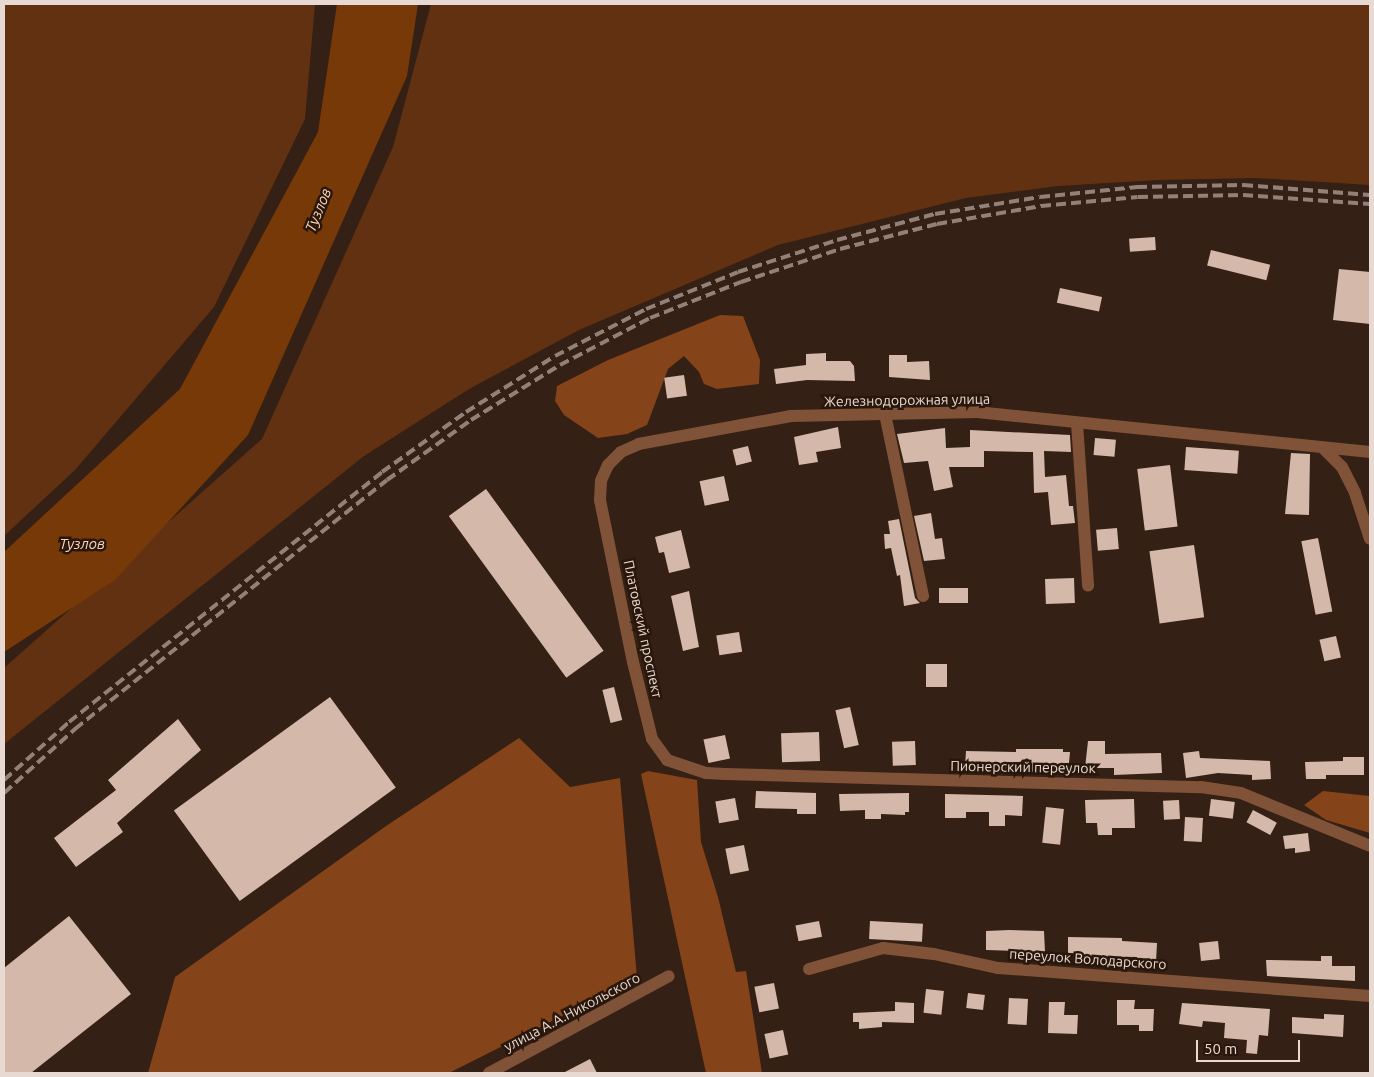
<!DOCTYPE html>
<html>
<head>
<meta charset="utf-8">
<style>
	body { margin:0 }
	#map { position:relative; width:1374px; height:1077px; overflow:hidden; background:#342014; font-family:Ubuntu,sans-serif }
	div>[style] { position:absolute }
	[style*='--x'] { left:calc(var(--x)*1px); top:calc(var(--y)*1px); width:calc(var(--w)*1px); rotate:calc(var(--a)*1deg) }
	.green>* { inset:0; background:#613112 }
	.forest>* { inset:0; background:#844318 }
	.water>* { inset:0; background:#783909 }
	.building>* { inset:0; background:#d4b9aa; transform-origin:0 0 }
	.minor>* { height:12px; margin:-6px; padding:0 6px; transform-origin:6px; border-radius:6px; background:#805237 }
	.rail>* { height:4px; margin-top:-2px; transform-origin:0; background:repeating-linear-gradient(90deg,#928178 0 10px,transparent 0 15px) }
	span { translate:-50% -50%; white-space:nowrap; text-align:center; line-height:1.15; -webkit-text-stroke:5px #2a170b; paint-order:stroke }
	.street-label { font-size:14px; color:#e8dad2 }
	.water-label { font-size:15px; color:#fcd4be; font-style:italic }
	.frame { position:absolute; inset:0; border:5px solid #e8dad2; pointer-events:none }
	.scale { position:absolute; left:1196px; top:1040px; width:104px; height:22px; box-sizing:border-box; border:2px solid #e8dad2; border-top:0; padding-left:6px; font-size:15px; line-height:18px; white-space:nowrap; color:#e8dad2; -webkit-text-stroke:4px #2a170b; paint-order:stroke }
</style>
</head>
<body>
<div id="map">
	<div class="green">
		<div style="clip-path:polygon(4px 4px,315px 4px,305px 119px,214px 307px,75px 470px,4px 536px)"></div>
		<div style="clip-path:polygon(431px 4px,1370px 4px,1370px 185px,1256px 178px,1158px 180px,1058px 186px,966px 198px,778px 245px,579px 330px,469px 389px,364px 456px,4px 744px,4px 668px,262px 439px,393px 147px)"></div>
	</div>
	<div class="forest">
		<div style="clip-path:polygon(720px 315px,743px 316px,760px 360px,759px 384px,717px 389px,704px 384px,699px 372px,684px 356px,668px 369px,647px 425px,627px 434px,598px 438px,564px 415px,555px 401px,557px 386px,608px 360px)"></div>
		<div style="clip-path:polygon(519px 738px,570px 787px,620px 778px,637px 978px,449px 1073px,148px 1073px,175px 977px,386px 826px)"></div>
		<div style="clip-path:polygon(648px 771px,697px 780px,701px 842px,718px 897px,736px 972px,746px 971px,762px 1073px,706px 1073px,641px 774px)"></div>
		<div style="clip-path:polygon(1323px 791px,1370px 796px,1370px 833px,1326px 820px,1304px 805px)"></div>
	</div>
	<div class="water">
		<div style="clip-path:polygon(337px 4px,418px 4px,407px 76px,248px 435px,115px 580px,4px 652px,4px 552px,180px 389px,318px 132px)"></div>
	</div>
	<div class="building">
		<div style="left:1155px;top:237px;width:13px;height:26px;rotate:86deg"></div>
		<div style="left:1211px;top:250px;width:61px;height:16px;rotate:14deg"></div>
		<div style="clip-path:polygon(1339px 269px,1370px 272px,1370px 324px,1333px 320px)"></div>
		<div style="left:1060px;top:288px;width:43px;height:15px;rotate:12deg"></div>
		<div style="clip-path:polygon(826px 353px,826px 361px,850px 361px,854px 366px,855px 381px,807px 380px,776px 384px,774px 369px,806px 365px,806px 354px)"></div>
		<div style="clip-path:polygon(889px 355px,907px 355px,907px 362px,929px 361px,930px 380px,889px 377px)"></div>
		<div style="left:684px;top:375px;width:21px;height:20px;rotate:82deg"></div>
		<div style="clip-path:polygon(838px 427px,841px 448px,816px 452px,818px 462px,799px 465px,794px 437px)"></div>
		<div style="clip-path:polygon(945px 428px,946px 448px,970px 447px,970px 430px,1070px 435px,1071px 452px,1044px 451px,1045px 477px,1066px 475px,1069px 506px,1073px 506px,1075px 523px,1051px 525px,1048px 492px,1034px 493px,1033px 452px,984px 451px,984px 467px,949px 467px,953px 487px,934px 491px,928px 461px,904px 463px,897px 434px)"></div>
		<div style="left:1095px;top:438px;width:21px;height:17px;rotate:5deg"></div>
		<div style="left:748px;top:446px;width:16px;height:16px;rotate:76deg"></div>
		<div style="left:1186px;top:447px;width:53px;height:23px;rotate:4deg"></div>
		<div style="clip-path:polygon(1291px 453px,1310px 454px,1309px 515px,1285px 514px)"></div>
		<div style="left:1170px;top:465px;width:62px;height:33px;rotate:83deg"></div>
		<div style="left:724px;top:476px;width:25px;height:25px;rotate:78deg"></div>
		<div style="left:486px;top:489px;width:200px;height:46px;rotate:54deg"></div>
		<div style="clip-path:polygon(931px 513px,935px 539px,942px 538px,945px 559px,924px 561px,914px 516px)"></div>
		<div style="clip-path:polygon(899px 519px,915px 598px,920px 603px,904px 606px,900px 575px,897px 576px,891px 548px,885px 549px,884px 534px,890px 534px,888px 521px)"></div>
		<div style="left:1117px;top:528px;width:21px;height:21px;rotate:85deg"></div>
		<div style="clip-path:polygon(681px 530px,690px 568px,669px 573px,664px 552px,659px 553px,655px 537px)"></div>
		<div style="left:1318px;top:538px;width:75px;height:17px;rotate:79deg"></div>
		<div style="left:1194px;top:545px;width:73px;height:45px;rotate:82deg"></div>
		<div style="left:1074px;top:578px;width:25px;height:29px;rotate:88deg"></div>
		<div style="left:968px;top:588px;width:15px;height:29px;rotate:90deg"></div>
		<div style="clip-path:polygon(689px 591px,699px 647px,683px 651px,671px 596px)"></div>
		<div style="left:739px;top:632px;width:20px;height:23px;rotate:81deg"></div>
		<div style="left:1336px;top:636px;width:22px;height:17px;rotate:77deg"></div>
		<div style="left:947px;top:664px;width:23px;height:21px;rotate:90deg"></div>
		<div style="left:614px;top:687px;width:34px;height:12px;rotate:76deg"></div>
		<div style="left:330px;top:697px;width:112px;height:193px;rotate:54deg"></div>
		<div style="left:850px;top:707px;width:39px;height:15px;rotate:77deg"></div>
		<div style="clip-path:polygon(178px 719px,201px 750px,117px 823px,123px 832px,76px 867px,54px 838px,116px 790px,108px 780px)"></div>
		<div style="left:819px;top:732px;width:29px;height:38px;rotate:88deg"></div>
		<div style="left:725px;top:735px;width:24px;height:22px;rotate:78deg"></div>
		<div style="left:915px;top:741px;width:24px;height:23px;rotate:88deg"></div>
		<div style="clip-path:polygon(1088px 741px,1105px 741px,1105px 754px,1161px 753px,1162px 773px,1114px 775px,1114px 768px,1085px 768px)"></div>
		<div style="clip-path:polygon(1016px 749px,1063px 749px,1063px 752px,1070px 752px,1068px 774px,965px 767px,966px 751px,1016px 752px)"></div>
		<div style="clip-path:polygon(1199px 751px,1200px 758px,1270px 761px,1271px 779px,1252px 780px,1252px 775px,1218px 773px,1186px 778px,1183px 753px)"></div>
		<div style="clip-path:polygon(1343px 757px,1364px 757px,1364px 775px,1326px 775px,1326px 779px,1306px 779px,1305px 762px,1343px 761px)"></div>
		<div style="clip-path:polygon(756px 791px,816px 793px,816px 814px,797px 814px,797px 809px,755px 808px)"></div>
		<div style="clip-path:polygon(909px 793px,909px 812px,905px 812px,905px 815px,881px 814px,881px 819px,865px 819px,865px 810px,840px 811px,839px 794px)"></div>
		<div style="clip-path:polygon(945px 794px,1023px 796px,1022px 816px,1005px 815px,1005px 826px,989px 826px,989px 812px,966px 812px,966px 818px,945px 818px)"></div>
		<div style="left:735px;top:798px;width:22px;height:20px;rotate:80deg"></div>
		<div style="clip-path:polygon(1134px 799px,1135px 828px,1112px 828px,1112px 835px,1098px 835px,1097px 823px,1086px 823px,1085px 800px)"></div>
		<div style="left:1211px;top:799px;width:24px;height:17px;rotate:7deg"></div>
		<div style="left:1179px;top:800px;width:19px;height:16px;rotate:87deg"></div>
		<div style="left:1046px;top:807px;width:18px;height:36px;rotate:6deg"></div>
		<div style="left:1253px;top:810px;width:27px;height:14px;rotate:28deg"></div>
		<div style="left:1185px;top:817px;width:18px;height:24px;rotate:3deg"></div>
		<div style="clip-path:polygon(1308px 833px,1310px 851px,1295px 853px,1295px 848px,1285px 849px,1283px 836px)"></div>
		<div style="left:744px;top:845px;width:26px;height:19px;rotate:79deg"></div>
		<div style="clip-path:polygon(69px 916px,131px 994px,31px 1073px,4px 1073px,4px 968px)"></div>
		<div style="left:819px;top:921px;width:16px;height:24px;rotate:79deg"></div>
		<div style="left:870px;top:921px;width:53px;height:18px;rotate:3deg"></div>
		<div style="clip-path:polygon(1009px 930px,1044px 931px,1045px 952px,986px 950px,986px 931px)"></div>
		<div style="clip-path:polygon(1068px 937px,1122px 938px,1122px 941px,1157px 943px,1156px 962px,1137px 961px,1137px 957px,1068px 956px)"></div>
		<div style="left:1218px;top:941px;width:18px;height:19px;rotate:84deg"></div>
		<div style="clip-path:polygon(1321px 956px,1332px 956px,1332px 966px,1355px 966px,1355px 981px,1267px 976px,1266px 960px,1321px 961px)"></div>
		<div style="left:774px;top:983px;width:26px;height:20px;rotate:79deg"></div>
		<div style="left:926px;top:989px;width:18px;height:24px;rotate:6deg"></div>
		<div style="left:968px;top:993px;width:17px;height:15px;rotate:7deg"></div>
		<div style="left:1009px;top:998px;width:19px;height:26px;rotate:3deg"></div>
		<div style="clip-path:polygon(1117px 1000px,1135px 1000px,1134px 1009px,1154px 1009px,1153px 1031px,1139px 1031px,1139px 1025px,1117px 1025px)"></div>
		<div style="clip-path:polygon(895px 1002px,914px 1003px,914px 1023px,882px 1022px,882px 1027px,859px 1029px,859px 1022px,853px 1022px,853px 1013px,895px 1011px)"></div>
		<div style="clip-path:polygon(1049px 1002px,1065px 1002px,1064px 1015px,1078px 1015px,1077px 1034px,1048px 1033px)"></div>
		<div style="clip-path:polygon(1182px 1003px,1270px 1009px,1268px 1036px,1259px 1035px,1257px 1054px,1246px 1053px,1247px 1040px,1224px 1038px,1225px 1023px,1203px 1021px,1202px 1027px,1179px 1024px)"></div>
		<div style="clip-path:polygon(1324px 1014px,1344px 1015px,1343px 1037px,1292px 1033px,1292px 1017px,1324px 1019px)"></div>
		<div style="left:783px;top:1030px;width:25px;height:19px;rotate:78deg"></div>
		<div style="clip-path:polygon(590px 1059px,597px 1073px,563px 1073px)"></div>
	</div>
	<div class="minor">
		<div style="--x:885;--y:414;--w:186;--a:78.2"></div>
		<div style="--x:1077;--y:423;--w:163;--a:86.1"></div>
		<div style="--x:1324;--y:449;--w:25;--a:45"></div>
		<div style="--x:1342;--y:467;--w:29;--a:63"></div>
		<div style="--x:1355;--y:493;--w:48;--a:71.9"></div>
		<div style="--x:1370;--y:452;--w:393;--a:-174.2"></div>
		<div style="--x:979;--y:412;--w:188;--a:178.8"></div>
		<div style="--x:791;--y:416;--w:155;--a:169.6"></div>
		<div style="--x:639;--y:444;--w:20;--a:156"></div>
		<div style="--x:621;--y:452;--w:18;--a:135"></div>
		<div style="--x:608;--y:465;--w:17;--a:114"></div>
		<div style="--x:601;--y:481;--w:19;--a:93"></div>
		<div style="--x:600;--y:500;--w:165;--a:78.5"></div>
		<div style="--x:633;--y:662;--w:79;--a:76.1"></div>
		<div style="--x:652;--y:739;--w:26;--a:54"></div>
		<div style="--x:667;--y:760;--w:41;--a:18.4"></div>
		<div style="--x:706;--y:773;--w:19;--a:3"></div>
		<div style="--x:725;--y:774;--w:476;--a:1.6"></div>
		<div style="--x:1201;--y:787;--w:40;--a:8.5"></div>
		<div style="--x:1241;--y:793;--w:139;--a:22.3"></div>
		<div style="--x:809;--y:969;--w:77;--a:-15.8"></div>
		<div style="--x:883;--y:948;--w:51;--a:6.7"></div>
		<div style="--x:934;--y:954;--w:66;--a:12.3"></div>
		<div style="--x:998;--y:968;--w:373;--a:4.3"></div>
		<div style="--x:489;--y:1073;--w:204;--a:-28.3"></div>
	</div>
	<div class="rail">
		<div style="--x:4;--y:780;--w:87;--a:-41.7"></div>
		<div style="--x:69;--y:722;--w:401;--a:-38.6"></div>
		<div style="--x:382;--y:472;--w:103;--a:-35.5"></div>
		<div style="--x:466;--y:412;--w:105;--a:-32.2"></div>
		<div style="--x:555;--y:356;--w:102;--a:-27.3"></div>
		<div style="--x:646;--y:309;--w:99;--a:-21.9"></div>
		<div style="--x:738;--y:272;--w:104;--a:-17.9"></div>
		<div style="--x:837;--y:240;--w:101;--a:-14.9"></div>
		<div style="--x:935;--y:214;--w:106;--a:-9.2"></div>
		<div style="--x:1040;--y:197;--w:98;--a:-5.9"></div>
		<div style="--x:1137;--y:187;--w:106;--a:-1.1"></div>
		<div style="--x:1243;--y:185;--w:127;--a:4.5"></div>
		<div style="--x:4;--y:793;--w:96;--a:-42"></div>
		<div style="--x:75;--y:729;--w:399;--a:-38.6"></div>
		<div style="--x:387;--y:480;--w:103;--a:-35.5"></div>
		<div style="--x:471;--y:420;--w:105;--a:-31.7"></div>
		<div style="--x:560;--y:365;--w:102;--a:-27.6"></div>
		<div style="--x:650;--y:318;--w:98;--a:-21.6"></div>
		<div style="--x:741;--y:282;--w:104;--a:-18.4"></div>
		<div style="--x:840;--y:249;--w:100;--a:-14.5"></div>
		<div style="--x:937;--y:224;--w:106;--a:-9.8"></div>
		<div style="--x:1041;--y:206;--w:97;--a:-5.3"></div>
		<div style="--x:1138;--y:197;--w:105;--a:-1.1"></div>
		<div style="--x:1243;--y:195;--w:127;--a:4.1"></div>
	</div>
	<div class="street-label">
		<span style="left:907px;top:400px;rotate:-1deg">Железнодорожная улица</span>
		<span style="left:643px;top:629px;rotate:78deg">Платовский проспект</span>
		<span style="left:1023px;top:767px;rotate:1deg">Пионерский переулок</span>
		<span style="left:1088px;top:959px;rotate:4deg">переулок Володарского</span>
		<span style="left:572px;top:1012px;rotate:-28deg">улица А.А.Никольского</span>
	</div>
	<div class="water-label">
		<span style="left:318px;top:210px;rotate:-68deg">Тузлов</span>
		<span style="left:82px;top:544px">Тузлов</span>
	</div>
	<div class="frame"></div>
	<div class="scale">50 m</div>
</div>
</body>
</html>
